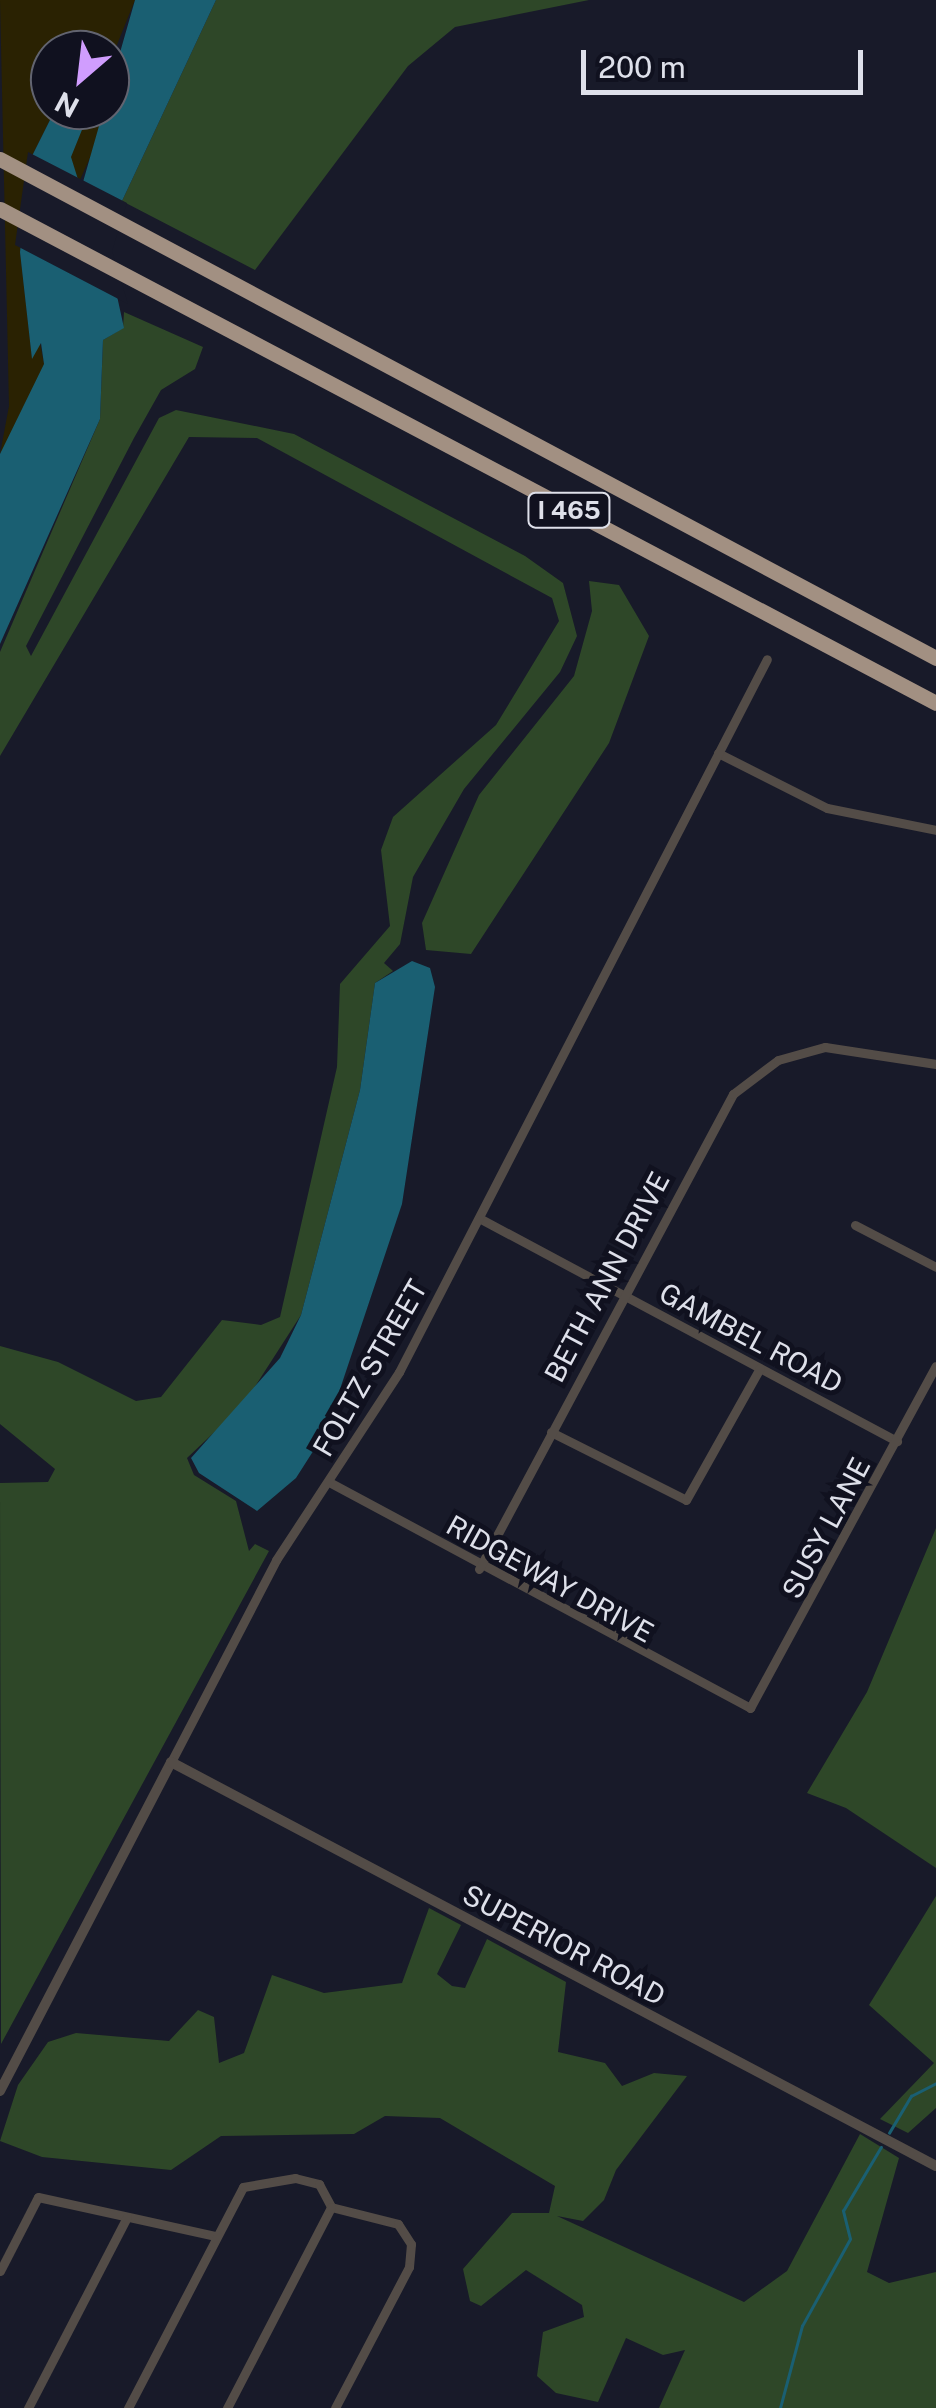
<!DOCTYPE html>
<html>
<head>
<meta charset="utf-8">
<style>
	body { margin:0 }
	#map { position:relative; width:936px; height:2408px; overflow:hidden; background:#181a29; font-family:"Public Sans",sans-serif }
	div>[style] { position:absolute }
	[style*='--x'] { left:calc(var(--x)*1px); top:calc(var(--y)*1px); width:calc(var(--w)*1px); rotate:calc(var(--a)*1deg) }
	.green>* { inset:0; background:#2e4728 }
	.sand>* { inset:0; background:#2a2202 }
	.water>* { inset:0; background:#1a5f72 }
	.pier>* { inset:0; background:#181a29 }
	.stream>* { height:2.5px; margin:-1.25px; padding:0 1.25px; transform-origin:1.25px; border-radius:1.25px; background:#1a5f72 }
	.minor>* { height:9px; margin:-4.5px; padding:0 4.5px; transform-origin:4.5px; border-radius:4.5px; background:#534c47 }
	.tertiary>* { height:10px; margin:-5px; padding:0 5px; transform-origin:5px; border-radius:5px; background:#534c47 }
	.motorway>* { height:15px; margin:-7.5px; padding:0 7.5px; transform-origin:7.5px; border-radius:7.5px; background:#a29082 }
	span { translate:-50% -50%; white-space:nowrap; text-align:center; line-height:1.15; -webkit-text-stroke:10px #10111f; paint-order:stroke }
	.shield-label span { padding:2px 8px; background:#10111f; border:2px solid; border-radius:8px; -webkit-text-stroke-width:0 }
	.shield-label { font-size:25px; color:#dee0ea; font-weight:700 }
	.street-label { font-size:28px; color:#dee0ea }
	.north { position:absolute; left:30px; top:30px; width:100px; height:100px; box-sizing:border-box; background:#10111f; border:2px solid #626470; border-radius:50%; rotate:208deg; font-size:28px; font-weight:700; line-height:40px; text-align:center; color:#dee0ea }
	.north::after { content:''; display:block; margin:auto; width:35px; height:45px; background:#d09dfe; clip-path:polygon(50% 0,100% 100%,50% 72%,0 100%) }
	.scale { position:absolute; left:581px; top:50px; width:282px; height:45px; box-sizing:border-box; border:5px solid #dee0ea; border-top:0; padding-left:12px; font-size:30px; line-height:35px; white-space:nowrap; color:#dee0ea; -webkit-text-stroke:8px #10111f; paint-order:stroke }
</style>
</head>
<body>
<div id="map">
	<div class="green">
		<div style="clip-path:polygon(216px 0,589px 0,455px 27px,408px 66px,255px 270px,122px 201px)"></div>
		<div style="clip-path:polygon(124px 312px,203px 347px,195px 369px,161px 390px,134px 438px,26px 646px,31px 656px,159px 418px,176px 410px,294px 434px,525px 556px,563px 583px,577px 636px,560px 672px,464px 789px,413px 877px,400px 944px,384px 963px,393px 971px,375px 983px,360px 1090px,301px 1315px,243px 1405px,187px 1458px,194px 1475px,236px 1501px,249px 1551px,255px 1544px,269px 1551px,1px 2044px,0 1483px,48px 1482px,55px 1469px,0 1424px,0 1346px,58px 1362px,136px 1401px,161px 1397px,222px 1320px,261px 1325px,280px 1317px,337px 1067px,340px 984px,390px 926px,381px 850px,393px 817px,496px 725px,559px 621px,552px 598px,257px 438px,189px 437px,0 756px,0 652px,100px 419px,103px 340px,123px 328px)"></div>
		<div style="clip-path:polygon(589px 581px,619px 585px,649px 636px,609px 743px,471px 954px,426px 950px,422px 923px,479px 795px,574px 676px,592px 611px)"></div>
		<div style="clip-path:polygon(936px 1528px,936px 1868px,846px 1808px,807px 1793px,867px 1692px)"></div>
		<div style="clip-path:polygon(936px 1896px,936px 2108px,908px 2133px,880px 2119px,934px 2063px,869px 2005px)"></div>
		<div style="clip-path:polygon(429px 1908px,461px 1925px,437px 1974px,452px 1986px,465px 1988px,487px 1939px,566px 1982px,558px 2052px,605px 2063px,622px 2086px,654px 2073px,687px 2076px,616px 2170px,604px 2200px,583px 2221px,557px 2216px,744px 2302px,787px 2271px,860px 2134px,899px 2158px,867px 2272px,889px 2283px,936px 2272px,936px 2408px,659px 2408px,685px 2350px,663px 2355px,626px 2338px,598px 2402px,556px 2393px,537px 2376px,543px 2332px,584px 2317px,582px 2305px,526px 2270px,481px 2306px,470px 2301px,463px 2269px,512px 2213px,549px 2213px,555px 2186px,440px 2118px,385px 2116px,354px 2134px,221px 2136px,171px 2170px,42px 2157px,0 2141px,18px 2085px,48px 2042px,76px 2033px,169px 2041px,198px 2010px,214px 2017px,219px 2063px,244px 2053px,272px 1975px,324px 1993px,402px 1983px)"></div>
	</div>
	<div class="sand">
		<div style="clip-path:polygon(0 0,135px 0,110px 62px,110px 50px,50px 50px,55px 110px,32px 156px,20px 252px,32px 357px,40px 343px,44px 364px,32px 406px,0 454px,9px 406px)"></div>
		<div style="clip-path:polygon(90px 110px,108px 110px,108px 118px,74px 193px,70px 157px)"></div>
	</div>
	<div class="water">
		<div style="clip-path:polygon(135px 0,216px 0,122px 201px,107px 250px,124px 328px,103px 340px,100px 419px,0 644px,0 454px,44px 364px,41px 343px,32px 359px,20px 252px,32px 156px,55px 110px,90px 110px,71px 157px,81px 189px)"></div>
		<div style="clip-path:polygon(412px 961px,430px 968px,435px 987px,402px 1204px,326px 1431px,296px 1478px,257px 1511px,199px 1473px,191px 1458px,280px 1358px,301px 1315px,360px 1090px,375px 983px)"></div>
	</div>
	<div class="pier">
		<div style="clip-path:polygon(28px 152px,127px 203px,112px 251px,128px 304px,15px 245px)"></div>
	</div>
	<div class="stream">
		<div style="--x:889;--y:2133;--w:43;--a:-59.3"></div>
		<div style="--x:911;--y:2096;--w:28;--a:-27"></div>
		<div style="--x:780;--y:2408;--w:85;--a:-75"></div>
		<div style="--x:802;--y:2326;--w:99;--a:-61.1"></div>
		<div style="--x:850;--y:2239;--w:29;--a:-104"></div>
		<div style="--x:843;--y:2211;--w:74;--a:-59.3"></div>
	</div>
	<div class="minor">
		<div style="--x:718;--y:753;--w:122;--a:26.8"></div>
		<div style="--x:827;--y:808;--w:111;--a:11.4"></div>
		<div style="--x:479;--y:1218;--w:474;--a:28.1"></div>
		<div style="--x:855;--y:1225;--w:91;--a:27.4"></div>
		<div style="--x:551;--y:1432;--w:151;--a:26.7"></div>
		<div style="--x:686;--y:1500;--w:151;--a:-60.7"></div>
		<div style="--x:329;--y:1482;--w:478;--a:28.2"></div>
		<div style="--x:750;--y:1708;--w:389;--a:-61.5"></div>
		<div style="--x:479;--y:1569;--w:539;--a:-61.86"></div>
		<div style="--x:733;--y:1094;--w:56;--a:-37.1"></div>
		<div style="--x:778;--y:1060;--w:49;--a:-15.5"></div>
		<div style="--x:825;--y:1047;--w:112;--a:8.7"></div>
		<div style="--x:171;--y:1762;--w:228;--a:-62.5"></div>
		<div style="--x:276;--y:1560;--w:225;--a:-56.8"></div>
		<div style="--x:399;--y:1372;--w:802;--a:-62.7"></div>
		<div style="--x:0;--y:2271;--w:83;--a:-62.8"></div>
		<div style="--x:38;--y:2197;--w:181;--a:12.4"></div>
		<div style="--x:28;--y:2408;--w:215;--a:-62.6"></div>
		<div style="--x:128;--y:2408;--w:249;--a:-62.5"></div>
		<div style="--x:243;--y:2187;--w:53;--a:-9.8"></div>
		<div style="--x:295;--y:2178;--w:25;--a:14"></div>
		<div style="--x:319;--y:2184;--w:26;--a:62"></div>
		<div style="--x:331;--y:2207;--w:69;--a:14.2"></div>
		<div style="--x:398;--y:2224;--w:24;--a:57"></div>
		<div style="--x:411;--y:2244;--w:23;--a:95"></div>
		<div style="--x:409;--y:2267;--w:159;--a:117.7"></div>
		<div style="--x:227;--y:2408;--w:226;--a:-62.6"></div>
	</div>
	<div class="tertiary">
		<div style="--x:0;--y:2091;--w:371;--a:-62.5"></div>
		<div style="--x:171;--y:1762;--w:865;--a:27.84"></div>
	</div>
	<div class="motorway">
		<div style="--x:0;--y:159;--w:1061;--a:28.06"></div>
		<div style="--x:0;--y:209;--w:1058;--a:27.82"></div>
	</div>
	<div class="shield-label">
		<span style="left:569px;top:510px">I 465</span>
	</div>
	<div class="street-label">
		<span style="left:607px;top:1277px;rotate:-62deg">BETH ANN DRIVE</span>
		<span style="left:751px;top:1338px;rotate:28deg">GAMBEL ROAD</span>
		<span style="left:370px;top:1368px;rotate:-60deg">FOLTZ STREET</span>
		<span style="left:826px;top:1528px;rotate:-62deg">SUSY LANE</span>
		<span style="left:550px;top:1579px;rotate:29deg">RIDGEWAY DRIVE</span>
		<span style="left:564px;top:1945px;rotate:28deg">SUPERIOR ROAD</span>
	</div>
	<div class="north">N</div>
	<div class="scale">200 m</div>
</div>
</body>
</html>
